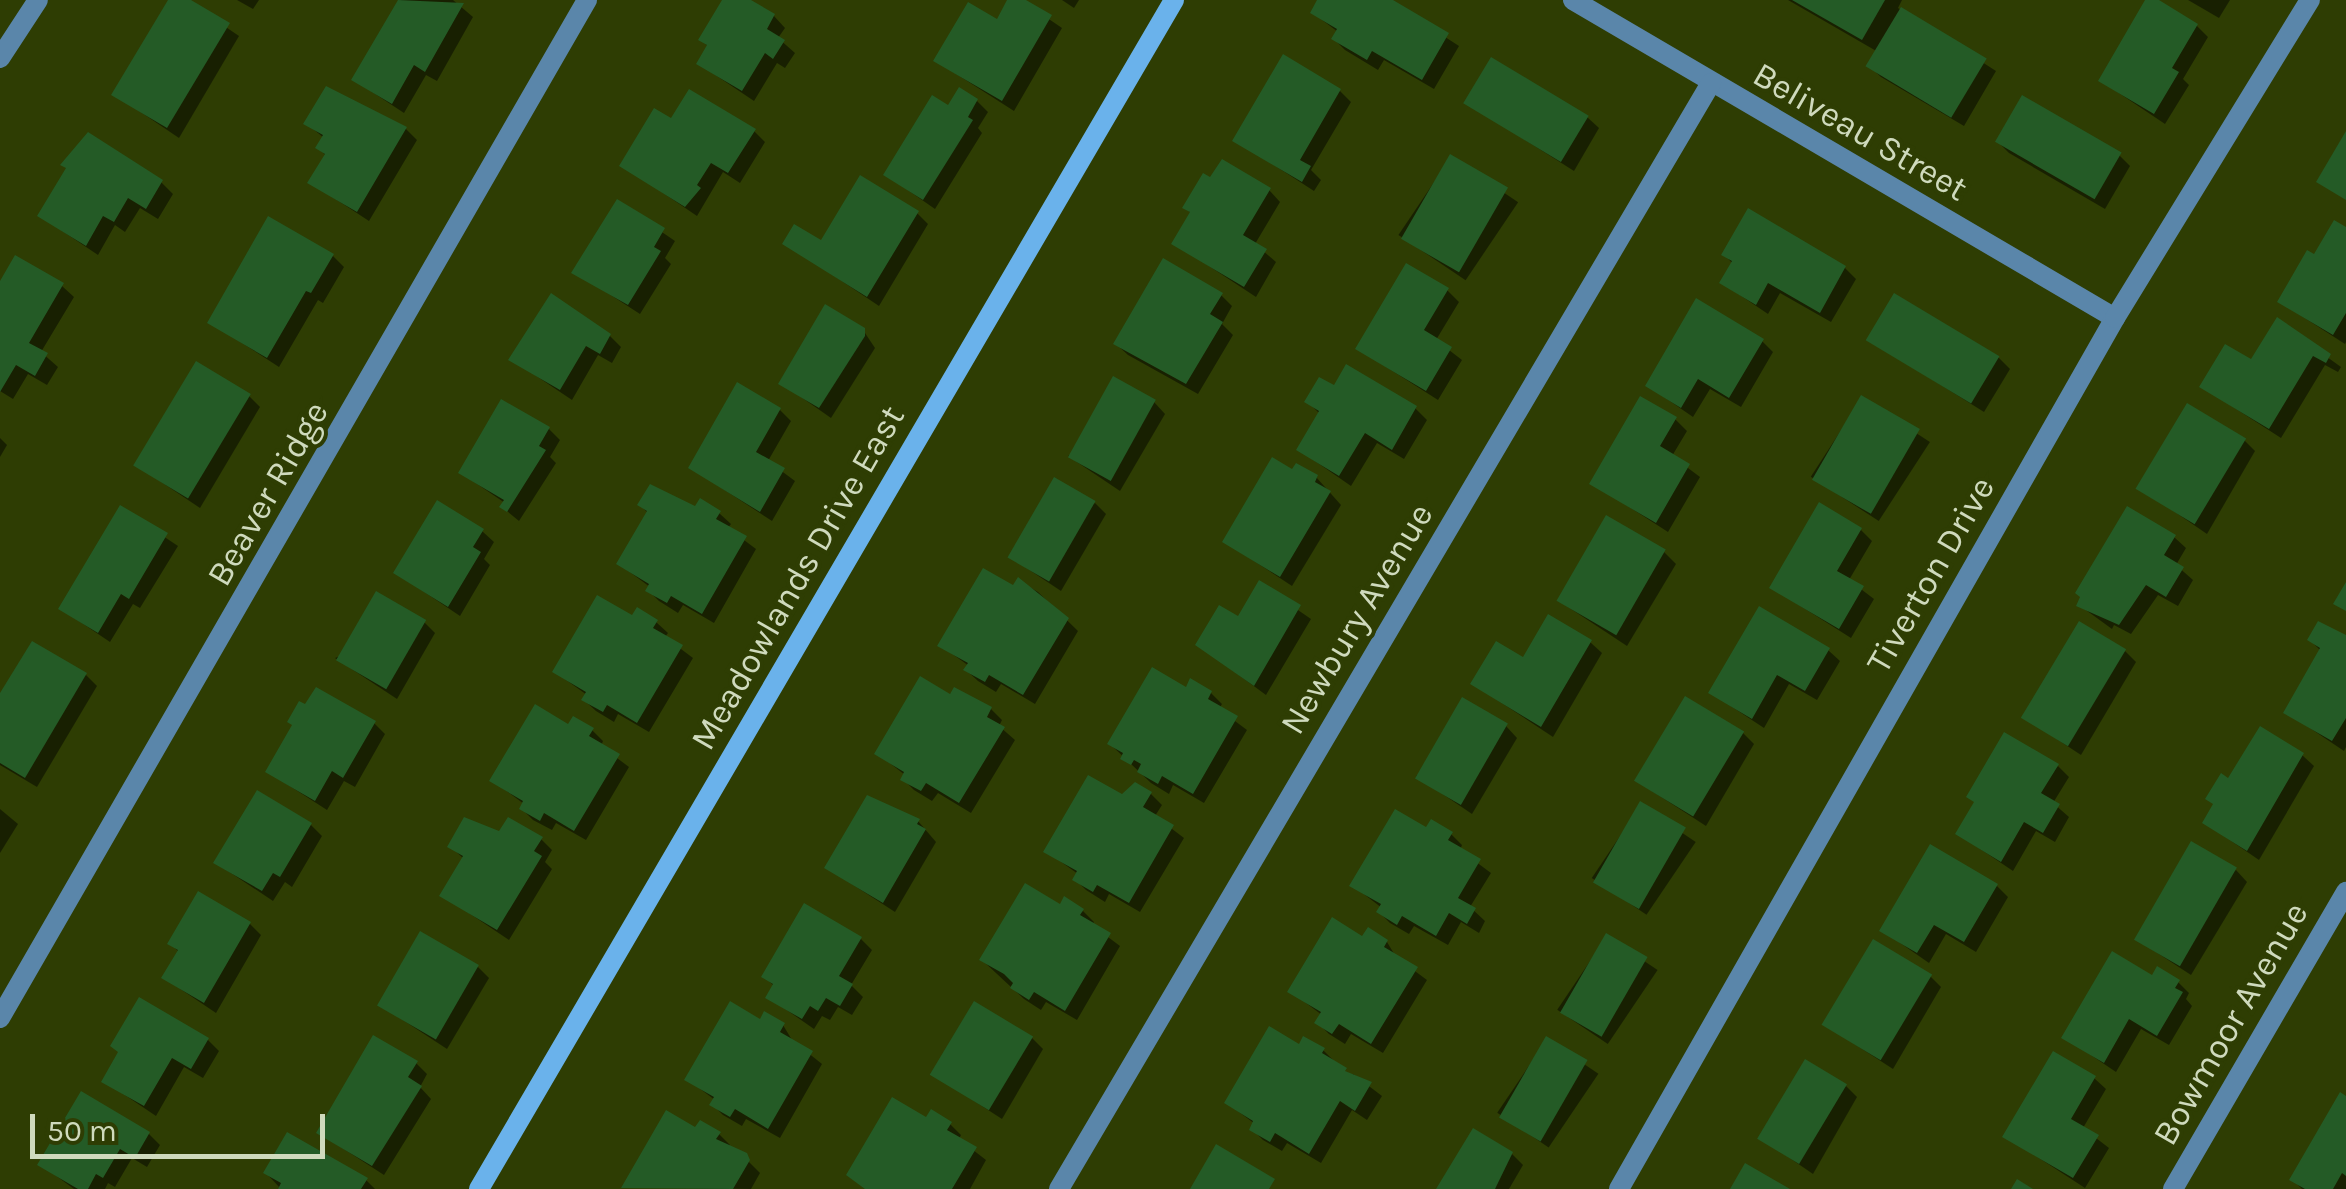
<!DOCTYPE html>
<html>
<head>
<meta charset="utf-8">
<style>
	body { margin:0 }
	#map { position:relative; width:2346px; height:1189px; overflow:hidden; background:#2e3d03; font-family:Karla,sans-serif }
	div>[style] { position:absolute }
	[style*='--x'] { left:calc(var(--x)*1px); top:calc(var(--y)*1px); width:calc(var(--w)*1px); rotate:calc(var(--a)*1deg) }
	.shadow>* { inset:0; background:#0007; transform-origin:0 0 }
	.building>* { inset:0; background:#245b26; transform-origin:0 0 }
	.street>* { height:20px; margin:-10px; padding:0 10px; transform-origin:10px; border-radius:10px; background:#5a86aa }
	.secondary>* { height:20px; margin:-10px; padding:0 10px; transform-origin:10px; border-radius:10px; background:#6ab2eb }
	span { translate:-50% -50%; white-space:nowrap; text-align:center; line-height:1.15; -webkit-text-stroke:8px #2e3d03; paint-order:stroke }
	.street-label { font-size:35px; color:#cfdabd }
	.scale { position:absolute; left:30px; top:1114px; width:295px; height:45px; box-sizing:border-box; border:5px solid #cfdabd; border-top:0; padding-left:12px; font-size:30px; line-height:35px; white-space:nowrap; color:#cfdabd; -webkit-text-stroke:8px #2e3d03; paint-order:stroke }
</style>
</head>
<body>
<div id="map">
	<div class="shadow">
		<div style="clip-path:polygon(171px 0,186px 0,239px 36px,179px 138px,114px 94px)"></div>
		<div style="clip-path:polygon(237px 0,259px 0,253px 9px)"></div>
		<div style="clip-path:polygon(401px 0,453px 0,473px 17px,437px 81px,426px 75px,404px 113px,354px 80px)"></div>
		<div style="clip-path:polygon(725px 0,747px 0,774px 16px,785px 28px,778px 38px,795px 53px,785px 68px,777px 63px,754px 101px,699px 64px,709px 47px,701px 40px)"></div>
		<div style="clip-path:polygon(1010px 0,1021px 0,1062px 28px,1014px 111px,936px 61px,998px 22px)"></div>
		<div style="clip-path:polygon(1062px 0,1079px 0,1074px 8px)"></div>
		<div style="clip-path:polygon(1320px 0,1388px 0,1459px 46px,1434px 89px,1384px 60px,1378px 70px,1345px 50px,1334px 39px,1338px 32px,1313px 13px)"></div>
		<div style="clip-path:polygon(1788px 0,1902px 0,1898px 8px,1996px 71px,1964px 126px,1881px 77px,1869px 66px,1878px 52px)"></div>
		<div style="clip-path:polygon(2148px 0,2197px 26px,2208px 37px,2183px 79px,2189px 85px,2165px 124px,2101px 81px)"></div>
		<div style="clip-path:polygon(2188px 0,2230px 0,2219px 18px)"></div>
		<div style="clip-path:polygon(1340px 91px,1351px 102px,1311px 170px,1321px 180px,1314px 191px,1235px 140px)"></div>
		<div style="clip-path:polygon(977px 101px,988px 112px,978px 128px,982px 133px,935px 209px,886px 175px)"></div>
		<div style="clip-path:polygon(1467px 103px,1587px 117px,1599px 128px,1574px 171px)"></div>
		<div style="clip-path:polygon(671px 122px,754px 131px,765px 142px,740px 183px,723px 172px,697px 216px,622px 165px)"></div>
		<div style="clip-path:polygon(306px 123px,406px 129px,417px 140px,369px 221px,311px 183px,326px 156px,318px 147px,324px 138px)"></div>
		<div style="clip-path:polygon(1998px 142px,2119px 155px,2130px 166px,2105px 209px,2009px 153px)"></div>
		<div style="left:1451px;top:157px;width:81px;height:94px;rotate:34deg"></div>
		<div style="clip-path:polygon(161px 182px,173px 194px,158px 219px,140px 208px,125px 232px,115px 225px,98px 255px,40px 216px)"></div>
		<div style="clip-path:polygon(1269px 190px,1280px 202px,1255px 244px,1276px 262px,1256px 297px,1174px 243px,1192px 214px,1185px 207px)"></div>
		<div style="clip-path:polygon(618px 202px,675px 241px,665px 258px,671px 264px,640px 314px,575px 272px)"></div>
		<div style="clip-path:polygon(917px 213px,928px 224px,879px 306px,785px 243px,822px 244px)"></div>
		<div style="clip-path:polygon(2346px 230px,2346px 342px,2345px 344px,2280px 302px,2315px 257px)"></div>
		<div style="clip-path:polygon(1724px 254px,1845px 268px,1856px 279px,1831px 322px,1780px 293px,1768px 314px,1722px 283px,1733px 264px)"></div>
		<div style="clip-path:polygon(333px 256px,344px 267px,323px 303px,318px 300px,279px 367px,211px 323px)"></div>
		<div style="clip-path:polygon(0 286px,62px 286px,74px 297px,41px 352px,58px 367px,47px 385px,28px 374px,13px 399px,0 391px)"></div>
		<div style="clip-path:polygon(1447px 290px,1459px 302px,1436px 340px,1462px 360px,1438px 400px,1358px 349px)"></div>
		<div style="clip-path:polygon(1221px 295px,1232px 306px,1222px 324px,1233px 335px,1198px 394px,1128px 355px,1116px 344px)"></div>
		<div style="clip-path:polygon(1895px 297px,1999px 358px,2010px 369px,1984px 412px,1869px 340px)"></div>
		<div style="clip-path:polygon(2277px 321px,2341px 367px,2338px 372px,2325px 365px,2281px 438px,2202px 387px,2252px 363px)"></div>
		<div style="clip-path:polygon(863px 330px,875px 348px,831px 418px,781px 383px)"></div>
		<div style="clip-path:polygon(609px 335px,621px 347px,612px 363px,598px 355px,572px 400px,511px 359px)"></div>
		<div style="clip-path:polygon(1762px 341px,1773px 352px,1741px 407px,1710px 389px,1693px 417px,1648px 386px)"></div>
		<div style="clip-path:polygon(1334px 389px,1415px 408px,1427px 420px,1404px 459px,1377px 443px,1351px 486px,1299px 450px,1320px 414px,1307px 401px)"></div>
		<div style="clip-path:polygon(249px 396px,260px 407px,200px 508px,136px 465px)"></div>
		<div style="left:1862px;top:398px;width:81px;height:94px;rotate:33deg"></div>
		<div style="clip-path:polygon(1154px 402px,1165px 414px,1120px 491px,1068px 456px)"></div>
		<div style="clip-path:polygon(780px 410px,791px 421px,768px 461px,795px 481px,772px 521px,691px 468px)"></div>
		<div style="clip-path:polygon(1675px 419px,1687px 431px,1672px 456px,1700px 477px,1668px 532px,1592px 483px)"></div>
		<div style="clip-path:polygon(549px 429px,560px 440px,550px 457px,556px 463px,519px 521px,502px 507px,505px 503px,461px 473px)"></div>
		<div style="clip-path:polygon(0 438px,7px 445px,0 457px)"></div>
		<div style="clip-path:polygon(2244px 440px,2255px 451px,2207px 534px,2140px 488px)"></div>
		<div style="clip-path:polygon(1293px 472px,1316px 477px,1341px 505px,1292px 586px,1225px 542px)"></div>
		<div style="clip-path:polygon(1095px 503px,1106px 514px,1061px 591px,1010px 557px)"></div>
		<div style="clip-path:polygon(640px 505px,719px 513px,731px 524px,728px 528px,756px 549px,714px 623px,683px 605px,678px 613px,659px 601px,648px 590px,650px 587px,619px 564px,648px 513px)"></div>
		<div style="clip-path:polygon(121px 508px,178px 546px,140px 608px,133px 604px,110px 642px,61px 609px)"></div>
		<div style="clip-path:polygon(1861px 530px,1872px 541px,1849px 580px,1874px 599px,1851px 638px,1772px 588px)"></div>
		<div style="clip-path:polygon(482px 531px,494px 542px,484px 559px,490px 565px,460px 616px,396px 573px)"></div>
		<div style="clip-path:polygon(2174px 537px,2186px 548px,2176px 565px,2193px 580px,2178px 606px,2158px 595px,2131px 634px,2114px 625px,2112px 629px,2079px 605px)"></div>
		<div style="clip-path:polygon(1664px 552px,1676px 564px,1627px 646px,1559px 601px)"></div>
		<div style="clip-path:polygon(1019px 581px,1038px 592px,1078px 631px,1035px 704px,1001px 684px,996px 692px,978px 681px,966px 670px,969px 666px,940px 645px,1014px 589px)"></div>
		<div style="clip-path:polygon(1260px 584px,1311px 619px,1266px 695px,1198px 645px,1239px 619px)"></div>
		<div style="clip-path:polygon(633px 618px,656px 622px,668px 633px,665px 637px,693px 658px,649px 732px,618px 714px,614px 722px,596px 711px,584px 700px,587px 695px,555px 672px)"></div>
		<div style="clip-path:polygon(424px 622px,435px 633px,397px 699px,335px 658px)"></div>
		<div style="clip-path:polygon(2346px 639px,2346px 747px,2344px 751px,2286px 712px,2321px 651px,2310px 640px)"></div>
		<div style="clip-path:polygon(1590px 642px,1602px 653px,1553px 737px,1473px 684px,1524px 661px)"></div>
		<div style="clip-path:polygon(1828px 650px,1840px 661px,1817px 700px,1789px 684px,1764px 728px,1711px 693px)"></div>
		<div style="clip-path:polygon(2125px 651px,2136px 662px,2081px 755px,2025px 718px)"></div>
		<div style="clip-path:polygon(86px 675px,97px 686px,37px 787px,0 765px,0 700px)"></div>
		<div style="clip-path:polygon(955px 690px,991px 709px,1002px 720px,999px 726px,1015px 740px,971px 813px,938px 793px,932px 801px,914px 790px,903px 779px,905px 775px,877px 753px)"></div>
		<div style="clip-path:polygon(1187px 690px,1211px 693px,1222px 704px,1219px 709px,1247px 730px,1204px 803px,1173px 785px,1169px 794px,1151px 783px,1110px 744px)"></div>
		<div style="clip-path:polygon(374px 723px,385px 734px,355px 787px,344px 781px,327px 810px,268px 772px)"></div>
		<div style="clip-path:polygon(1506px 726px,1517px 738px,1472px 814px,1416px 776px)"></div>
		<div style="clip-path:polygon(569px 727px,592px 730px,603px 741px,601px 746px,629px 767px,586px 840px,556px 823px,552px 830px,533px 820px,522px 809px,524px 804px,492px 780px)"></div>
		<div style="clip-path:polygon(1743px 733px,1754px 744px,1706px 826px,1638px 782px)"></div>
		<div style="clip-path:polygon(2302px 755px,2314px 766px,2259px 860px,2205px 823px,2229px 781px)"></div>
		<div style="clip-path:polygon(2058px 766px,2069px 777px,2053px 803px,2069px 817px,2055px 842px,2036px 831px,2013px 871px,1958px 834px)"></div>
		<div style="clip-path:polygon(1151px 794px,1162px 805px,1155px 816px,1184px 838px,1140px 912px,1109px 894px,1105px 902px,1086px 890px,1075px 879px,1078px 874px,1046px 851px,1122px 797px)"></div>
		<div style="left:1641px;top:805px;width:66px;height:88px;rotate:34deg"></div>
		<div style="clip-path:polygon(0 809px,18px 824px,0 853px)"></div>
		<div style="clip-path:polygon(918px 821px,936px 842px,895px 912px,827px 868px)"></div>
		<div style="clip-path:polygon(311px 825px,322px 836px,292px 887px,285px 882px,273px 901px,216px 863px)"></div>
		<div style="clip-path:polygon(1427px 830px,1451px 834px,1462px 845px,1460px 850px,1491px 873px,1470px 907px,1485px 921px,1479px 933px,1461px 922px,1448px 945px,1414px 926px,1409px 934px,1390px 923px,1379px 912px,1382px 908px,1352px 885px)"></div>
		<div style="clip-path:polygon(541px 839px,552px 850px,545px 862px,552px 869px,509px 940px,442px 895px,464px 859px,450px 846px)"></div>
		<div style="clip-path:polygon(2236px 870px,2247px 882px,2191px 975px,2136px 939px)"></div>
		<div style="clip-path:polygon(1997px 886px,2008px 897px,1976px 952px,1946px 934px,1929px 963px,1883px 931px)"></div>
		<div style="clip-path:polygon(1083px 911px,1094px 922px,1092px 925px,1120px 946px,1077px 1020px,1046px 1002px,1041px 1010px,1024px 999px,982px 960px)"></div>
		<div style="clip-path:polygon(250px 924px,261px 935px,216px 1013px,164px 978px,179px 952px,170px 943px)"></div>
		<div style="left:1607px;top:936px;width:61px;height:89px;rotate:34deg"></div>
		<div style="clip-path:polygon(861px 939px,872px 950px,851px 985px,863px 997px,852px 1015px,838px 1007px,830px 1020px,822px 1016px,814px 1029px,768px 997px,774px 986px,764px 976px)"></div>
		<div style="clip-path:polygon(1363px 939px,1387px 942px,1396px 957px,1427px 980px,1383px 1053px,1351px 1034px,1345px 1044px,1329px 1034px,1318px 1023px,1322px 1015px,1290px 991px)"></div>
		<div style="clip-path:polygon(478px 967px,489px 978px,447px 1049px,380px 1005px)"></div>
		<div style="clip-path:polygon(1930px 976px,1941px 987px,1893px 1069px,1825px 1025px)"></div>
		<div style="clip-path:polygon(2153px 978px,2178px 982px,2189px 993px,2186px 999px,2192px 1006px,2169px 1045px,2141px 1029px,2116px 1072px,2064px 1037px)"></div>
		<div style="clip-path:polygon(761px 1022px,783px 1025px,792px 1040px,822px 1064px,780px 1138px,746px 1119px,742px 1126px,723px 1115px,712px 1104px,715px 1100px,687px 1079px)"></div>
		<div style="clip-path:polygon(1032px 1038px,1043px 1049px,1002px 1119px,934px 1075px)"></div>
		<div style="left:1547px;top:1039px;width:62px;height:89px;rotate:34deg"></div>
		<div style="clip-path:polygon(208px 1040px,219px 1051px,203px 1078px,184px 1067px,156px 1116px,104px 1081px,120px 1053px)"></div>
		<div style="clip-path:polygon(1299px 1047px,1323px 1050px,1351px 1078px,1353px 1074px,1382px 1096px,1367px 1120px,1352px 1110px,1321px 1163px,1287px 1143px,1282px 1151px,1263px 1140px,1252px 1129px,1255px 1124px,1227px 1103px)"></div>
		<div style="clip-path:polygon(416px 1063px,427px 1074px,420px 1087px,431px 1099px,384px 1175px,319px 1133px)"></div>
		<div style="clip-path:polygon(2094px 1078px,2106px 1089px,2083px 1128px,2109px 1148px,2085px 1188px,2005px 1136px)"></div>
		<div style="clip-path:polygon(1846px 1086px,1857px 1097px,1813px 1174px,1762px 1139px)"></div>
		<div style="clip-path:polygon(2346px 1099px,2346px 1189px,2302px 1189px,2292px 1179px)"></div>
		<div style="clip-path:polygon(927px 1120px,950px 1124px,961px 1135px,959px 1139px,986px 1160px,970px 1189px,867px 1189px)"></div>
		<div style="clip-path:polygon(696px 1131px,719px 1134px,730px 1145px,728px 1149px,737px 1150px,760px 1173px,751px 1189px,624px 1187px)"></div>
		<div style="clip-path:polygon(149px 1134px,160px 1145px,147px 1167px,132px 1158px,115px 1187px,108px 1183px,105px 1189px,74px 1189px,40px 1164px)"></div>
		<div style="clip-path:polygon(1512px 1154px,1523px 1165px,1509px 1189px,1439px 1189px)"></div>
		<div style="clip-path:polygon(266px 1173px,366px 1180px,375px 1189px,281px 1189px)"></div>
	</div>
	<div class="building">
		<div style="clip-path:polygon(168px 0,191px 0,230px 23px,167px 128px,111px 95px)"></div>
		<div style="clip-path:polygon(398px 0,464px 3px,425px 72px,414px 65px,392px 104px,351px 80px)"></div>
		<div style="clip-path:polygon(722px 0,751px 0,775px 14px,767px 29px,785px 40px,773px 59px,765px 53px,742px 91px,696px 64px,707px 45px,698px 40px)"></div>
		<div style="clip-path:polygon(1007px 0,1026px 0,1052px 15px,1002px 101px,933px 61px,968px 2px,997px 19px)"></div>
		<div style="clip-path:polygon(1317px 0,1393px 0,1449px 33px,1422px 80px,1372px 51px,1367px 60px,1331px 39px,1337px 29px,1310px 13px)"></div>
		<div style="clip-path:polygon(1792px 0,1885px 0,1862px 40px)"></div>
		<div style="clip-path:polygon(2145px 0,2159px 0,2198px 24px,2172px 68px,2179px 72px,2154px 114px,2098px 81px)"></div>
		<div style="left:1901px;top:7px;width:100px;height:69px;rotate:31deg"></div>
		<div style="clip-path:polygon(1283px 54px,1341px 89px,1300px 160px,1311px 166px,1302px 182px,1232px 141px)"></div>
		<div style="left:1491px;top:57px;width:114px;height:54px;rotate:31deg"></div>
		<div style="clip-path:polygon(326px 86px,407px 127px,357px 212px,307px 183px,325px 154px,315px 148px,323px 135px,303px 124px)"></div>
		<div style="clip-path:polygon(959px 87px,978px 99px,968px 117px,973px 120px,923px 200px,883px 175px,932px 95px,948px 105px)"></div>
		<div style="clip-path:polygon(689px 89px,756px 129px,728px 173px,711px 163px,697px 185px,701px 188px,685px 207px,619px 166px,654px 108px,671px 118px)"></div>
		<div style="left:2022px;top:95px;width:115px;height:54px;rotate:30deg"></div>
		<div style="clip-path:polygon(2346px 131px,2346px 200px,2316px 182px)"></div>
		<div style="clip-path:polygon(88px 132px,163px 180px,146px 209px,128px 198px,114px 222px,103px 216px,86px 246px,37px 216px,66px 168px,60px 165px)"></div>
		<div style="left:1450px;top:154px;width:67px;height:98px;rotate:30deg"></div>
		<div style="clip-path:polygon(1222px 159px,1271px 188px,1243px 235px,1267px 249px,1244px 287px,1171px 244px,1190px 212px,1182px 208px,1203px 173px,1210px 177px)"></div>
		<div style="clip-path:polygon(860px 175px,919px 211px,867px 297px,782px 244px,794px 224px,821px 240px)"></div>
		<div style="clip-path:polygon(617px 199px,665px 228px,654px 247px,661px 251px,628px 305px,571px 273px)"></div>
		<div style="clip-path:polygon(1748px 208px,1846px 266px,1820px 313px,1768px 283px,1756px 305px,1719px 283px,1732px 261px,1721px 255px)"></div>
		<div style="clip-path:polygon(268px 216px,334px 254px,311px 293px,306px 291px,267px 358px,207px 323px)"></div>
		<div style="clip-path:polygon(2334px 220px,2346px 227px,2346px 313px,2333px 335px,2277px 302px,2307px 250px,2314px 254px)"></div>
		<div style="clip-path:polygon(15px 255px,64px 283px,29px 343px,48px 353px,35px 376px,16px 365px,0 392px,0 281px)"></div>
		<div style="clip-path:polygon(1163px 258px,1223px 293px,1210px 314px,1223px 322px,1186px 384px,1113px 344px)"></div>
		<div style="clip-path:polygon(1406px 263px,1449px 288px,1424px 330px,1452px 347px,1426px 391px,1355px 349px)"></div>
		<div style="clip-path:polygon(551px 293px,611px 334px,600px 354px,586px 346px,560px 390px,508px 360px)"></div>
		<div style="left:1894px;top:293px;width:123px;height:55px;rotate:31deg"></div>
		<div style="clip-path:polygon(1696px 298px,1764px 339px,1729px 398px,1698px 379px,1681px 408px,1645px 386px)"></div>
		<div style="clip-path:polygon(825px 304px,865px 328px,865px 336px,819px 408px,778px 384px)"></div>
		<div style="clip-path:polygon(2277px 317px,2331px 354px,2326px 363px,2313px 356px,2269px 429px,2199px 387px,2225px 344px,2251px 359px)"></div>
		<div style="left:196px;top:361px;width:64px;height:122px;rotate:31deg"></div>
		<div style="clip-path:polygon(1346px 364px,1417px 406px,1392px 450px,1365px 433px,1339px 476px,1296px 450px,1319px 411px,1304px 402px,1319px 377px,1334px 385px)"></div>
		<div style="left:1113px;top:376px;width:49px;height:93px;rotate:29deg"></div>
		<div style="clip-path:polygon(737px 382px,781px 408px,756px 452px,785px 468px,760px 512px,688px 468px)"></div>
		<div style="left:1861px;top:395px;width:68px;height:98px;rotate:30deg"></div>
		<div style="clip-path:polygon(1640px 396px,1677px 417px,1660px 446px,1690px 464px,1656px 523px,1589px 484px)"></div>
		<div style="clip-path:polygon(501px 399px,550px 427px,539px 446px,546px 450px,507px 512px,499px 507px,504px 500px,458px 473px)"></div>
		<div style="left:2187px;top:403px;width:69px;height:100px;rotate:31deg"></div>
		<div style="clip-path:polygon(1272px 457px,1292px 469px,1296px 463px,1318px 475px,1315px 482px,1331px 491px,1280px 577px,1222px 542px)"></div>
		<div style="left:1054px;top:477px;width:48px;height:93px;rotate:30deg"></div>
		<div style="clip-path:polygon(650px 484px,695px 506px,700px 498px,721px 511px,716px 519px,747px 536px,702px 614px,671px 596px,667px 603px,645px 591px,649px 584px,616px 564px,647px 511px,637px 505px)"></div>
		<div style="clip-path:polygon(437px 500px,484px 529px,473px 547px,481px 552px,448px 607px,393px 573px)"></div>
		<div style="clip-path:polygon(1819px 502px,1862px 528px,1837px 571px,1864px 586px,1839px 629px,1769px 588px)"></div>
		<div style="clip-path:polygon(120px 505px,168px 533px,129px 599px,121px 594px,98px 633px,58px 609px)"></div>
		<div style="clip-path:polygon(2127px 506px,2176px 535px,2164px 555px,2184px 567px,2166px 597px,2146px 585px,2119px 625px,2076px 606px,2080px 597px,2075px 593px)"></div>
		<div style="left:1606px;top:515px;width:69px;height:99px;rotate:30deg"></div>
		<div style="clip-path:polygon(983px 568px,1013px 585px,1018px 577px,1069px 618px,1023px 695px,989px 675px,985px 682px,963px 670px,968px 663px,937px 646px)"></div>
		<div style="clip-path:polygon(1259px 580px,1301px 605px,1254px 686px,1195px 645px,1219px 605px,1238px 616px)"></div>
		<div style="clip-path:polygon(2346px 582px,2346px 611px,2333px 604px)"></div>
		<div style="left:376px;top:591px;width:58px;height:80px;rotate:30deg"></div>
		<div style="clip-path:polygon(597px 595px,632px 615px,637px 607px,658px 620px,653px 628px,683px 645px,637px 723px,607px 705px,603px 712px,581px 700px,586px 692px,552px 672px)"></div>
		<div style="clip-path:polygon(1759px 606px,1830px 648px,1805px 691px,1777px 675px,1752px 719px,1708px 693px)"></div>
		<div style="clip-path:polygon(1548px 614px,1592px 640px,1541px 727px,1470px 684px,1496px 641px,1523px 657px)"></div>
		<div style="left:2079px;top:621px;width:55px;height:113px;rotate:31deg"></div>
		<div style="clip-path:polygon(2318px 621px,2346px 635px,2346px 718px,2332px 741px,2283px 713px,2320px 648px,2307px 640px)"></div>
		<div style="clip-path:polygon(32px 641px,87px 673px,25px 778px,0 763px,0 693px)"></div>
		<div style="clip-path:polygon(1152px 667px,1186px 687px,1190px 678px,1212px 691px,1208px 699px,1238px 716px,1193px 794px,1162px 776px,1158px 784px,1137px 772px,1141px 764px,1134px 760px,1131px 765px,1120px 759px,1123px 753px,1107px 744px)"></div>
		<div style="clip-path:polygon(920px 676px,950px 694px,954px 687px,992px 707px,987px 717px,1005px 727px,959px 803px,926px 783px,921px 791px,900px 780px,904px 772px,874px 754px)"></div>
		<div style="clip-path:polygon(316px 687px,376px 721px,343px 778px,332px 771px,315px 801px,265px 772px,292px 725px,287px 722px,299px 701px,305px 704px)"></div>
		<div style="left:1685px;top:696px;width:69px;height:99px;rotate:31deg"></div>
		<div style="left:1462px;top:697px;width:53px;height:94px;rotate:30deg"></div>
		<div style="clip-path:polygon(535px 704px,568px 724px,573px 716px,594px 728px,589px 736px,620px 754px,574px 831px,544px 813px,540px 821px,519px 809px,523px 801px,489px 781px)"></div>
		<div style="clip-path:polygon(2260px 726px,2304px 753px,2247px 851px,2202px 823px,2213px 804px,2205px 799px,2221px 773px,2228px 778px)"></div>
		<div style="clip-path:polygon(2004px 732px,2059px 764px,2041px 793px,2060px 804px,2043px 833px,2024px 822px,2001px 862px,1955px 834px,1974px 802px,1966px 797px)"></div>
		<div style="clip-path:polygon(1088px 775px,1122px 794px,1135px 782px,1152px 792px,1143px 807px,1174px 825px,1129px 903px,1097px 885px,1093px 892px,1072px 880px,1077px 871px,1043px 852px)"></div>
		<div style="clip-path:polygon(257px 790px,312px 823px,280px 877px,273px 873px,262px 891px,213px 863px)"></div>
		<div style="clip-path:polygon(867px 795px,920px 819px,917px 824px,926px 829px,883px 903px,824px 868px)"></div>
		<div style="left:1640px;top:801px;width:53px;height:94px;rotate:30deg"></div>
		<div style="clip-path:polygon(1395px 809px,1426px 827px,1431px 819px,1453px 832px,1448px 840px,1481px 859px,1458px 898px,1476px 908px,1467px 924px,1449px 913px,1436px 936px,1402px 916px,1397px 925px,1376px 912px,1381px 904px,1349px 886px)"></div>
		<div style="clip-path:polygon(464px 817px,499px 831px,508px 817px,543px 837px,534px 851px,542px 856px,497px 930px,439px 896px,463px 856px,447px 847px)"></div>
		<div style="left:2191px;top:841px;width:53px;height:114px;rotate:30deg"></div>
		<div style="clip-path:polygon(1930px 844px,1998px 884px,1964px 942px,1934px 925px,1917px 953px,1879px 931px)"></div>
		<div style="clip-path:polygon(1025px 883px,1060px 904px,1064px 896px,1084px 909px,1080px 915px,1111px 933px,1065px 1011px,1034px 992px,1029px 1000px,1010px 988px,1013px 983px,1004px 974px,979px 960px)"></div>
		<div style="clip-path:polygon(198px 891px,251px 922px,204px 1003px,161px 978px,178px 950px,167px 944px)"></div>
		<div style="clip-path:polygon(804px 903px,862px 937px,839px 976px,853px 984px,840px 1006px,826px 998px,818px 1011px,810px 1006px,802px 1019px,765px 998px,773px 984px,761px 977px)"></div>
		<div style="clip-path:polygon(1332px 917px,1362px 936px,1368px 927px,1388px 940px,1384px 947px,1418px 967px,1371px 1044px,1339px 1024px,1332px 1034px,1314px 1023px,1321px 1012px,1287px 992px)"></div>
		<div style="left:420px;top:931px;width:68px;height:86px;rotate:30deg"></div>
		<div style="left:1606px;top:933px;width:48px;height:92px;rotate:30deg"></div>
		<div style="left:1873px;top:939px;width:69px;height:100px;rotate:31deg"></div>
		<div style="clip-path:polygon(2112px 951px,2152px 975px,2157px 966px,2180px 980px,2175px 988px,2183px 992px,2157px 1036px,2129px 1019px,2104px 1063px,2061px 1038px)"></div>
		<div style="clip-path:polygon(139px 997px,209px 1038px,191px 1069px,172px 1058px,144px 1106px,101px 1082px,118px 1052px,110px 1046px)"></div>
		<div style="clip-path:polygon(730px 1001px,760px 1019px,764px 1011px,785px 1023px,780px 1032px,813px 1051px,768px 1129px,735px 1109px,730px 1117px,709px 1105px,714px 1097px,684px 1080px)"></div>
		<div style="left:974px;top:1001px;width:69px;height:86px;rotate:31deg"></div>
		<div style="clip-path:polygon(1269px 1026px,1299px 1044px,1303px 1036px,1325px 1048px,1322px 1053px,1347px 1068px,1345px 1071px,1372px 1082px,1355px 1111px,1340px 1101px,1309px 1154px,1275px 1133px,1270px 1142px,1249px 1130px,1253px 1121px,1224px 1103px)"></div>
		<div style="clip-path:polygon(373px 1035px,418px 1061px,408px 1077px,422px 1086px,372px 1166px,316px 1133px)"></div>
		<div style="left:1546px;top:1036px;width:48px;height:94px;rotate:30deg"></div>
		<div style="clip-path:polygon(2053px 1051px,2096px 1076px,2071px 1119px,2099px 1135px,2073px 1178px,2002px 1137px)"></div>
		<div style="left:1805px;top:1059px;width:49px;height:93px;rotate:31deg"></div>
		<div style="clip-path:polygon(81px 1091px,150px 1132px,135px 1158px,120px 1149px,103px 1178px,96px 1174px,88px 1189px,78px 1189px,37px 1165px)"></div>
		<div style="clip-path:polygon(2340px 1092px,2346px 1096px,2346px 1176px,2342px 1173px,2333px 1189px,2305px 1189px,2289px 1180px)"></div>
		<div style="clip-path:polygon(892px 1097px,926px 1117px,931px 1109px,952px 1122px,947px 1130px,977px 1147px,952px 1189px,865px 1189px,846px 1175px)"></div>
		<div style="clip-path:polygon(666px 1110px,695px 1127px,700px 1120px,721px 1132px,716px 1139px,747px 1153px,750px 1160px,733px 1189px,621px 1188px)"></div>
		<div style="clip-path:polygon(1473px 1128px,1513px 1152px,1495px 1189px,1436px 1189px)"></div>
		<div style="clip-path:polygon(287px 1132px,368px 1178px,361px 1189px,278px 1189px,281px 1183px,263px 1173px)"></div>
		<div style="clip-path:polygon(1216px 1144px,1275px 1179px,1269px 1189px,1190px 1189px)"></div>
		<div style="clip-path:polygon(1745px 1163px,1790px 1189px,1730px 1189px)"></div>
		<div style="clip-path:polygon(2017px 1179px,2033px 1189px,2011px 1189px)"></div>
	</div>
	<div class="street">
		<div style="--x:1573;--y:0;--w:628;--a:30.4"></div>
		<div style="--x:0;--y:58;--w:69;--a:-56.8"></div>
		<div style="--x:0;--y:1018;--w:1175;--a:-60.03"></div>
		<div style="--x:1059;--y:1189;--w:1284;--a:-59.48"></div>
		<div style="--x:1619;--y:1189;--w:1002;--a:-60.34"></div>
		<div style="--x:2115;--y:318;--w:373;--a:-58.5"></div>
		<div style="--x:2173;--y:1189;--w:344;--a:-59.8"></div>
	</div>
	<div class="secondary">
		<div style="--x:479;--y:1189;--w:1377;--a:-59.69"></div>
	</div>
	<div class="street-label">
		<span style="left:1860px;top:132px;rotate:30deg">Beliveau Street</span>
		<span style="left:268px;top:494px;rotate:-60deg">Beaver Ridge</span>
		<span style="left:1931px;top:575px;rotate:-60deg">Tiverton Drive</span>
		<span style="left:798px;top:578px;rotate:-60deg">Meadowlands Drive East</span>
		<span style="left:1357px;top:619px;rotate:-59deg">Newbury Avenue</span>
		<span style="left:2231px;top:1024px;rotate:-60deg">Bowmoor Avenue</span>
	</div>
	<div class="scale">50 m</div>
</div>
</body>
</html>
